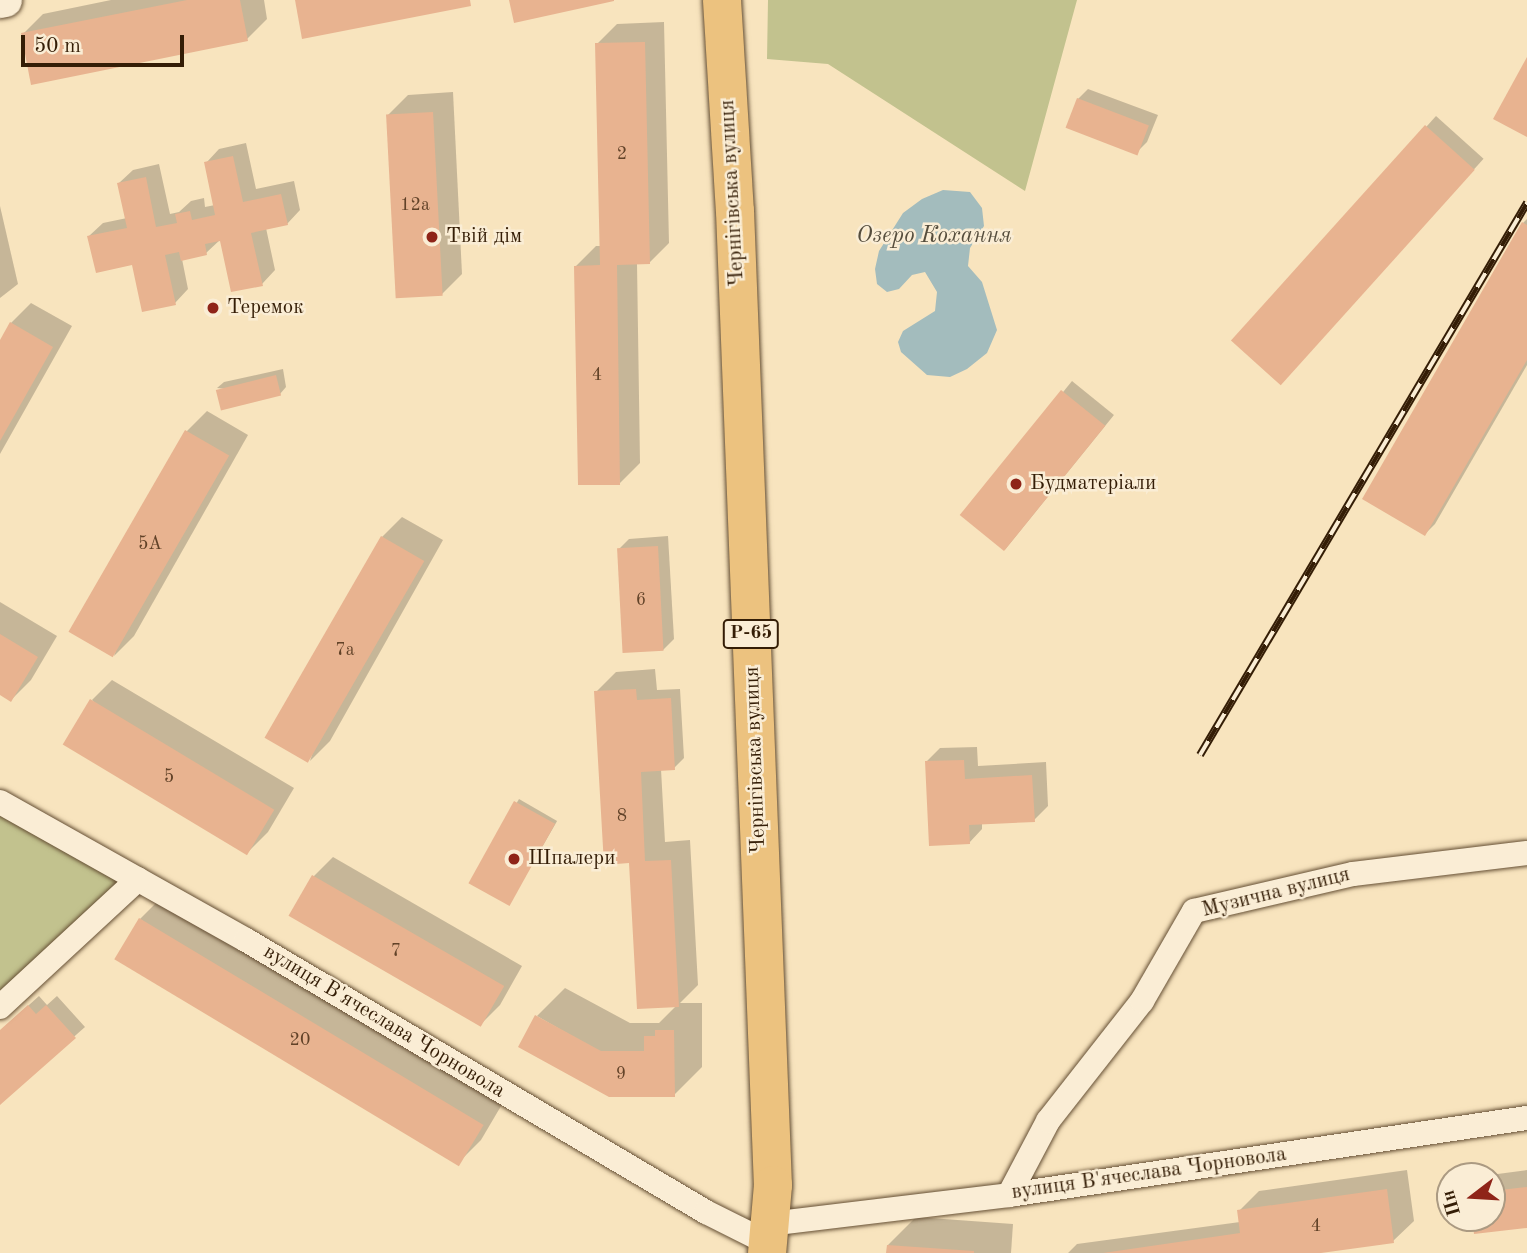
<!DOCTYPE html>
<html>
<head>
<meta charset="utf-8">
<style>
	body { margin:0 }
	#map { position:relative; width:1527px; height:1253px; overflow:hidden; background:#f8e4be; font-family:"Old Standard TT",serif }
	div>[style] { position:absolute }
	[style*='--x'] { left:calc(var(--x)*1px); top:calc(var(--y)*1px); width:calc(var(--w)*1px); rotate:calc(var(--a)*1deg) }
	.green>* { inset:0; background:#c2c28e }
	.water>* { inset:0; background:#a3bcbd }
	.shadow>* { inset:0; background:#0003; transform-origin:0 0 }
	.building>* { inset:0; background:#e8b390; transform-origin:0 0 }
	.roads { filter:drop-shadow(0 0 2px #654f34) drop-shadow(0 0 2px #654f34) }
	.street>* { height:24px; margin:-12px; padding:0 12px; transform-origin:12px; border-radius:12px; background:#faedd5 }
	.secondary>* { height:33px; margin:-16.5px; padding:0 16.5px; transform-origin:16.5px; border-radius:16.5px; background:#faedd5 }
	.primary>* { height:38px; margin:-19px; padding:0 19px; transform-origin:19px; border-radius:19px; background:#ecc27f }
	.rail>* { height:8px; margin-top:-4px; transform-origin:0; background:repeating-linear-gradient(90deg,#faedd5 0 16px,#341d06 0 32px); box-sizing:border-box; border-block:2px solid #341d06 }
	.dots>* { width:19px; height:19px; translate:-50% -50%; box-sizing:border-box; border:4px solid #faedd5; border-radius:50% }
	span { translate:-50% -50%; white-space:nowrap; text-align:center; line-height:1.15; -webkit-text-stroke:5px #faedd5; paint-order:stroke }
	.number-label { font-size:18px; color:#614228 }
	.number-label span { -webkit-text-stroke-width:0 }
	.shield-label span { padding:2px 5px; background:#faedd5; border:2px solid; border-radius:5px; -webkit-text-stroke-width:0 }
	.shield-label { font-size:19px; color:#341d06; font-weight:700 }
	.street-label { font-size:21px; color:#341d06 }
	.poi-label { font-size:21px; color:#341d06 }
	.left { translate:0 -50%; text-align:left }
	.water-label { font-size:23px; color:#554d3d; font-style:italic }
	.north { position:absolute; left:1436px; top:1162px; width:70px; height:70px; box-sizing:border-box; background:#faedd5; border:2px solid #ab9a82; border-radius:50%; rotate:253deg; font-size:19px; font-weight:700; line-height:28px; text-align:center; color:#341d06 }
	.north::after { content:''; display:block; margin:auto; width:24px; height:32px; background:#8f2418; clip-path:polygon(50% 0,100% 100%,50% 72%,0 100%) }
	.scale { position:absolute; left:21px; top:35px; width:163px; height:32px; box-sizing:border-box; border:4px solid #341d06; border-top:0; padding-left:9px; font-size:21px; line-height:24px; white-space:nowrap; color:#341d06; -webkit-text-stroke:5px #faedd5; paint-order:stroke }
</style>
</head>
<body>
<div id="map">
	<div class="green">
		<div style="clip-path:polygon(768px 0,1077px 0,1025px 191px,828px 64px,767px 59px)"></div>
		<div style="clip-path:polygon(0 801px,138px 879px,0 1007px)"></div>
	</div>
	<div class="water">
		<div style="clip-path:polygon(943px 190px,970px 192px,982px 208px,984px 226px,970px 248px,968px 266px,982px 282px,997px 330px,987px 353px,967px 369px,950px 377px,927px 375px,901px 352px,898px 342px,903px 331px,935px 311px,937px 292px,925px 272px,912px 275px,899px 289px,887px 292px,877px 284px,875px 269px,879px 251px,903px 213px,922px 199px)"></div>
	</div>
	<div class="shadow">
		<div style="clip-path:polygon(111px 0,264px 0,267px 19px,247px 39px,23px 34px,43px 14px)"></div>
		<div style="clip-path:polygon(664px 22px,669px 243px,649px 263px,637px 263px,640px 463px,620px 483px,576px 266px,596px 246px,601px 246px,597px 44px,617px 24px)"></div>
		<div style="clip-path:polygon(1088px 89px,1158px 115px,1147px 142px,1137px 152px,1078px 99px)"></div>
		<div style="clip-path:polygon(453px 92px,462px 274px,442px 294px,388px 115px,408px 95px)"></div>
		<div style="left:1436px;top:116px;width:64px;height:302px;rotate:42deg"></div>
		<div style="clip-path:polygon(246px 143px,256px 189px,294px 181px,300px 210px,287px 224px,266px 228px,275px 270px,262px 284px,221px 239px,206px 253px,182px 259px,188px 289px,175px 303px,133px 263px,89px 236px,103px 223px,127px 218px,119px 183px,133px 170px,159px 164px,170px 214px,179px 212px,191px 201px,204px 198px,205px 207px,215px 205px,206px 163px,219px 149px)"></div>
		<div style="clip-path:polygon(0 206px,18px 284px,0 298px)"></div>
		<div style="clip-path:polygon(1527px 219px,1527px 365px,1435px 524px,1425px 534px,1523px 223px)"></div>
		<div style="clip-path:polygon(31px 303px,72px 326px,0 454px,0 343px,11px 323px)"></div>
		<div style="clip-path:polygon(283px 369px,286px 387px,280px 394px,217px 388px,224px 382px)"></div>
		<div style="left:1072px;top:381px;width:54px;height:173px;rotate:39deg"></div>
		<div style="clip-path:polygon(207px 411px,248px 435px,134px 636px,114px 656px,187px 431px)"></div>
		<div style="clip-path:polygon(402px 517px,443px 540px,330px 741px,310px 761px,382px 537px)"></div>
		<div style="clip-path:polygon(668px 536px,674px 639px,663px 650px,619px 549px,629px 539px)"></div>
		<div style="clip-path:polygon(0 602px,57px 636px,31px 680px,11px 700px,0 693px)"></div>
		<div style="clip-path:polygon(655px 669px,657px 690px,680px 689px,684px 758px,674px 768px,661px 769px,665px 842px,690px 840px,698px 985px,680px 1003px,702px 1003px,702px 1067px,674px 1095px,537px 1016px,565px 988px,630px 1023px,659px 1023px,677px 1005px,631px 861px,596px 692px,616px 672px)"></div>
		<div style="clip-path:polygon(112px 680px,294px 788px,268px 832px,248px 852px,92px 700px)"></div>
		<div style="clip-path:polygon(977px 747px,978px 766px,1046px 762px,1048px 806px,1034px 820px,982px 823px,982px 829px,969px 843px,926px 762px,940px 748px)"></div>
		<div style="left:519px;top:799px;width:44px;height:96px;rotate:30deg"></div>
		<div style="clip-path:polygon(333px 857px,522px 966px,500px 1005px,480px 1025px,313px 877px)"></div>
		<div style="clip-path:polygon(160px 899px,504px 1101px,481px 1140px,461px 1160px,140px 919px)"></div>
		<div style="clip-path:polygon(39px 996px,47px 1005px,57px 996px,85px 1027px,0 1102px,0 1031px)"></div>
		<div style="clip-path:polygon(1407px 1170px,1414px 1221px,1393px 1241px,1308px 1253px,1068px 1253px,1077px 1244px,1240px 1222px,1239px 1211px,1259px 1191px)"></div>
		<div style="clip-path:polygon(1527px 1170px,1527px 1226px,1473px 1218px,1492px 1218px,1490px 1175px)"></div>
		<div style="clip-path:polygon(916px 1217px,1013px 1224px,1011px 1253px,888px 1253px,888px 1245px)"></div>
	</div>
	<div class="building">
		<div style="clip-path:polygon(187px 0,240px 0,248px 41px,31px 85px,21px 33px)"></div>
		<div style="clip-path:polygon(295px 0,470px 0,471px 6px,302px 39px)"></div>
		<div style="clip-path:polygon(509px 0,614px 0,614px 1px,514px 23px)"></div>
		<div style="clip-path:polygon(645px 42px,650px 264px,617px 265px,620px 485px,578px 485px,574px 266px,600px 265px,595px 43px)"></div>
		<div style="clip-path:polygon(1527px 57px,1527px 137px,1493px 119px)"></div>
		<div style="left:1077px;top:98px;width:77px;height:32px;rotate:21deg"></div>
		<div style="left:433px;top:112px;width:184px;height:47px;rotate:87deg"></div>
		<div style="left:1425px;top:125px;width:67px;height:290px;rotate:42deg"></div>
		<div style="clip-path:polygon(233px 156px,243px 202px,281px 194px,288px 225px,251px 233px,263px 286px,231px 292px,220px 241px,205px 244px,207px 255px,181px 261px,179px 252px,165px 255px,176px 305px,142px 312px,132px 265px,96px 273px,87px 236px,127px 228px,117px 183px,146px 177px,156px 227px,177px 223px,175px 214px,190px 211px,192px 220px,215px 215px,204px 162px)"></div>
		<div style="clip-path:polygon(1522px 222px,1527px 225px,1527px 360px,1425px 536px,1362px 499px)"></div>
		<div style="clip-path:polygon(10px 322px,53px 347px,0 441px,0 340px)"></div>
		<div style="left:276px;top:375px;width:21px;height:62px;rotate:76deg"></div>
		<div style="left:1061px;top:390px;width:57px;height:161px;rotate:39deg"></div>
		<div style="left:185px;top:430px;width:51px;height:233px;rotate:30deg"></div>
		<div style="left:381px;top:536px;width:50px;height:233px;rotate:30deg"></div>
		<div style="left:658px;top:546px;width:105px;height:41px;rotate:87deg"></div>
		<div style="clip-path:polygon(0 634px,38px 657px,11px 702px,0 695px)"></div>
		<div style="clip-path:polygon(636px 689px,637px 700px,671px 698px,675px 770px,641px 772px,645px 861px,671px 860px,679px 1007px,637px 1009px,629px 863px,604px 865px,594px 691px)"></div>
		<div style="left:90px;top:699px;width:215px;height:53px;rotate:31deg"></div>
		<div style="clip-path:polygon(964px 760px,965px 779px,1032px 775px,1035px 822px,969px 825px,970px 844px,929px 846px,925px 761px)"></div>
		<div style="left:514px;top:801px;width:47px;height:94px;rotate:29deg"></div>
		<div style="left:312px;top:875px;width:222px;height:47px;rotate:30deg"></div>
		<div style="left:139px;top:918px;width:402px;height:48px;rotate:31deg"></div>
		<div style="clip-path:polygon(28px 1005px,36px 1014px,46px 1005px,76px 1038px,0 1105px,0 1030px)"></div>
		<div style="clip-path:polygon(535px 1015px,601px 1051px,644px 1051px,644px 1036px,655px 1036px,655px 1030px,674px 1030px,675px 1097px,609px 1097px,518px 1047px)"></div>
		<div style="clip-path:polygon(1527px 1187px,1527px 1228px,1474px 1234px,1472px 1218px,1492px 1218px,1492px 1191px)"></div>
		<div style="clip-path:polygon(1387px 1189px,1394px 1243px,1321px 1253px,1103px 1253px,1240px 1233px,1237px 1210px)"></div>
		<div style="clip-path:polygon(887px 1245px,974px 1251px,974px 1253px,886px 1253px)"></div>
	</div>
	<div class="roads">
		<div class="street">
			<div style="--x:0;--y:802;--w:282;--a:29.3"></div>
			<div style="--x:246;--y:940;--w:534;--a:30.6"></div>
			<div style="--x:706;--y:1212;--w:69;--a:26.6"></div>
			<div style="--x:0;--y:1007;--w:188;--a:-42.8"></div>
			<div style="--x:1009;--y:1195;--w:84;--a:-62.2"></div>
			<div style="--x:1048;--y:1121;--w:152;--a:-51.9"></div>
			<div style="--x:1142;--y:1001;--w:104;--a:-60"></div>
			<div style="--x:1194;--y:911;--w:163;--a:-13.1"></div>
			<div style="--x:1353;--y:874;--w:175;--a:-6.9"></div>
			<div style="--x:770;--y:1224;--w:241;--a:-6.9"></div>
			<div style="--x:1009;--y:1195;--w:524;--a:-8.46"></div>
		</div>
		<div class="secondary">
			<div style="--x:0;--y:1;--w:5;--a:-11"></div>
		</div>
		<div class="primary">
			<div style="--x:722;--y:0;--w:211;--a:86.5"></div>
			<div style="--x:735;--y:211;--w:975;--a:87.77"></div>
			<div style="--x:773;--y:1185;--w:68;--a:95"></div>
		</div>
	</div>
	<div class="rail">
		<div style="--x:1200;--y:755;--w:642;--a:-59.36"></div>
	</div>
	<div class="dots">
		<div style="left:432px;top:237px;background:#8f2418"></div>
		<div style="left:213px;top:308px;background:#8f2418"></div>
		<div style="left:1016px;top:484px;background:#8f2418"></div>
		<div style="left:514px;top:859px;background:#8f2418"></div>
	</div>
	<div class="number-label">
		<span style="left:622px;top:154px">2</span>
		<span style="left:415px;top:205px">12а</span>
		<span style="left:597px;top:375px">4</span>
		<span style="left:150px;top:544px">5А</span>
		<span style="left:641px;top:600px">6</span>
		<span style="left:345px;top:650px">7а</span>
		<span style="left:169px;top:777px">5</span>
		<span style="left:622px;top:816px">8</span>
		<span style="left:396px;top:951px">7</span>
		<span style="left:300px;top:1040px">20</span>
		<span style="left:621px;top:1074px">9</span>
		<span style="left:1316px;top:1226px">4</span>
	</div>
	<div class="shield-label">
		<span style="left:751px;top:634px">Р-65</span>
	</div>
	<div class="street-label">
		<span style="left:733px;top:193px;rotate:-93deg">Чернігівська вулиця</span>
		<span style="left:756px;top:760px;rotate:-92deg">Чернігівська вулиця</span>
		<span style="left:1276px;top:893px;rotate:-14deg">Музична вулиця</span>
		<span style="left:384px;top:1022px;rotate:31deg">вулиця В'ячеслава Чорновола</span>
		<span style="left:1149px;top:1174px;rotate:-8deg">вулиця В'ячеслава Чорновола</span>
	</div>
	<div class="poi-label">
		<span class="left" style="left:446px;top:237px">Твій дім</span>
		<span class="left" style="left:227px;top:308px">Теремок</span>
		<span class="left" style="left:1030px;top:484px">Будматеріали</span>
		<span class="left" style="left:528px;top:859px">Шпалери</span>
	</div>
	<div class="water-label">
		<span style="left:934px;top:236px">Озеро Кохання</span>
	</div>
	<div class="north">Пн</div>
	<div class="scale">50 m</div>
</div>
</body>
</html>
